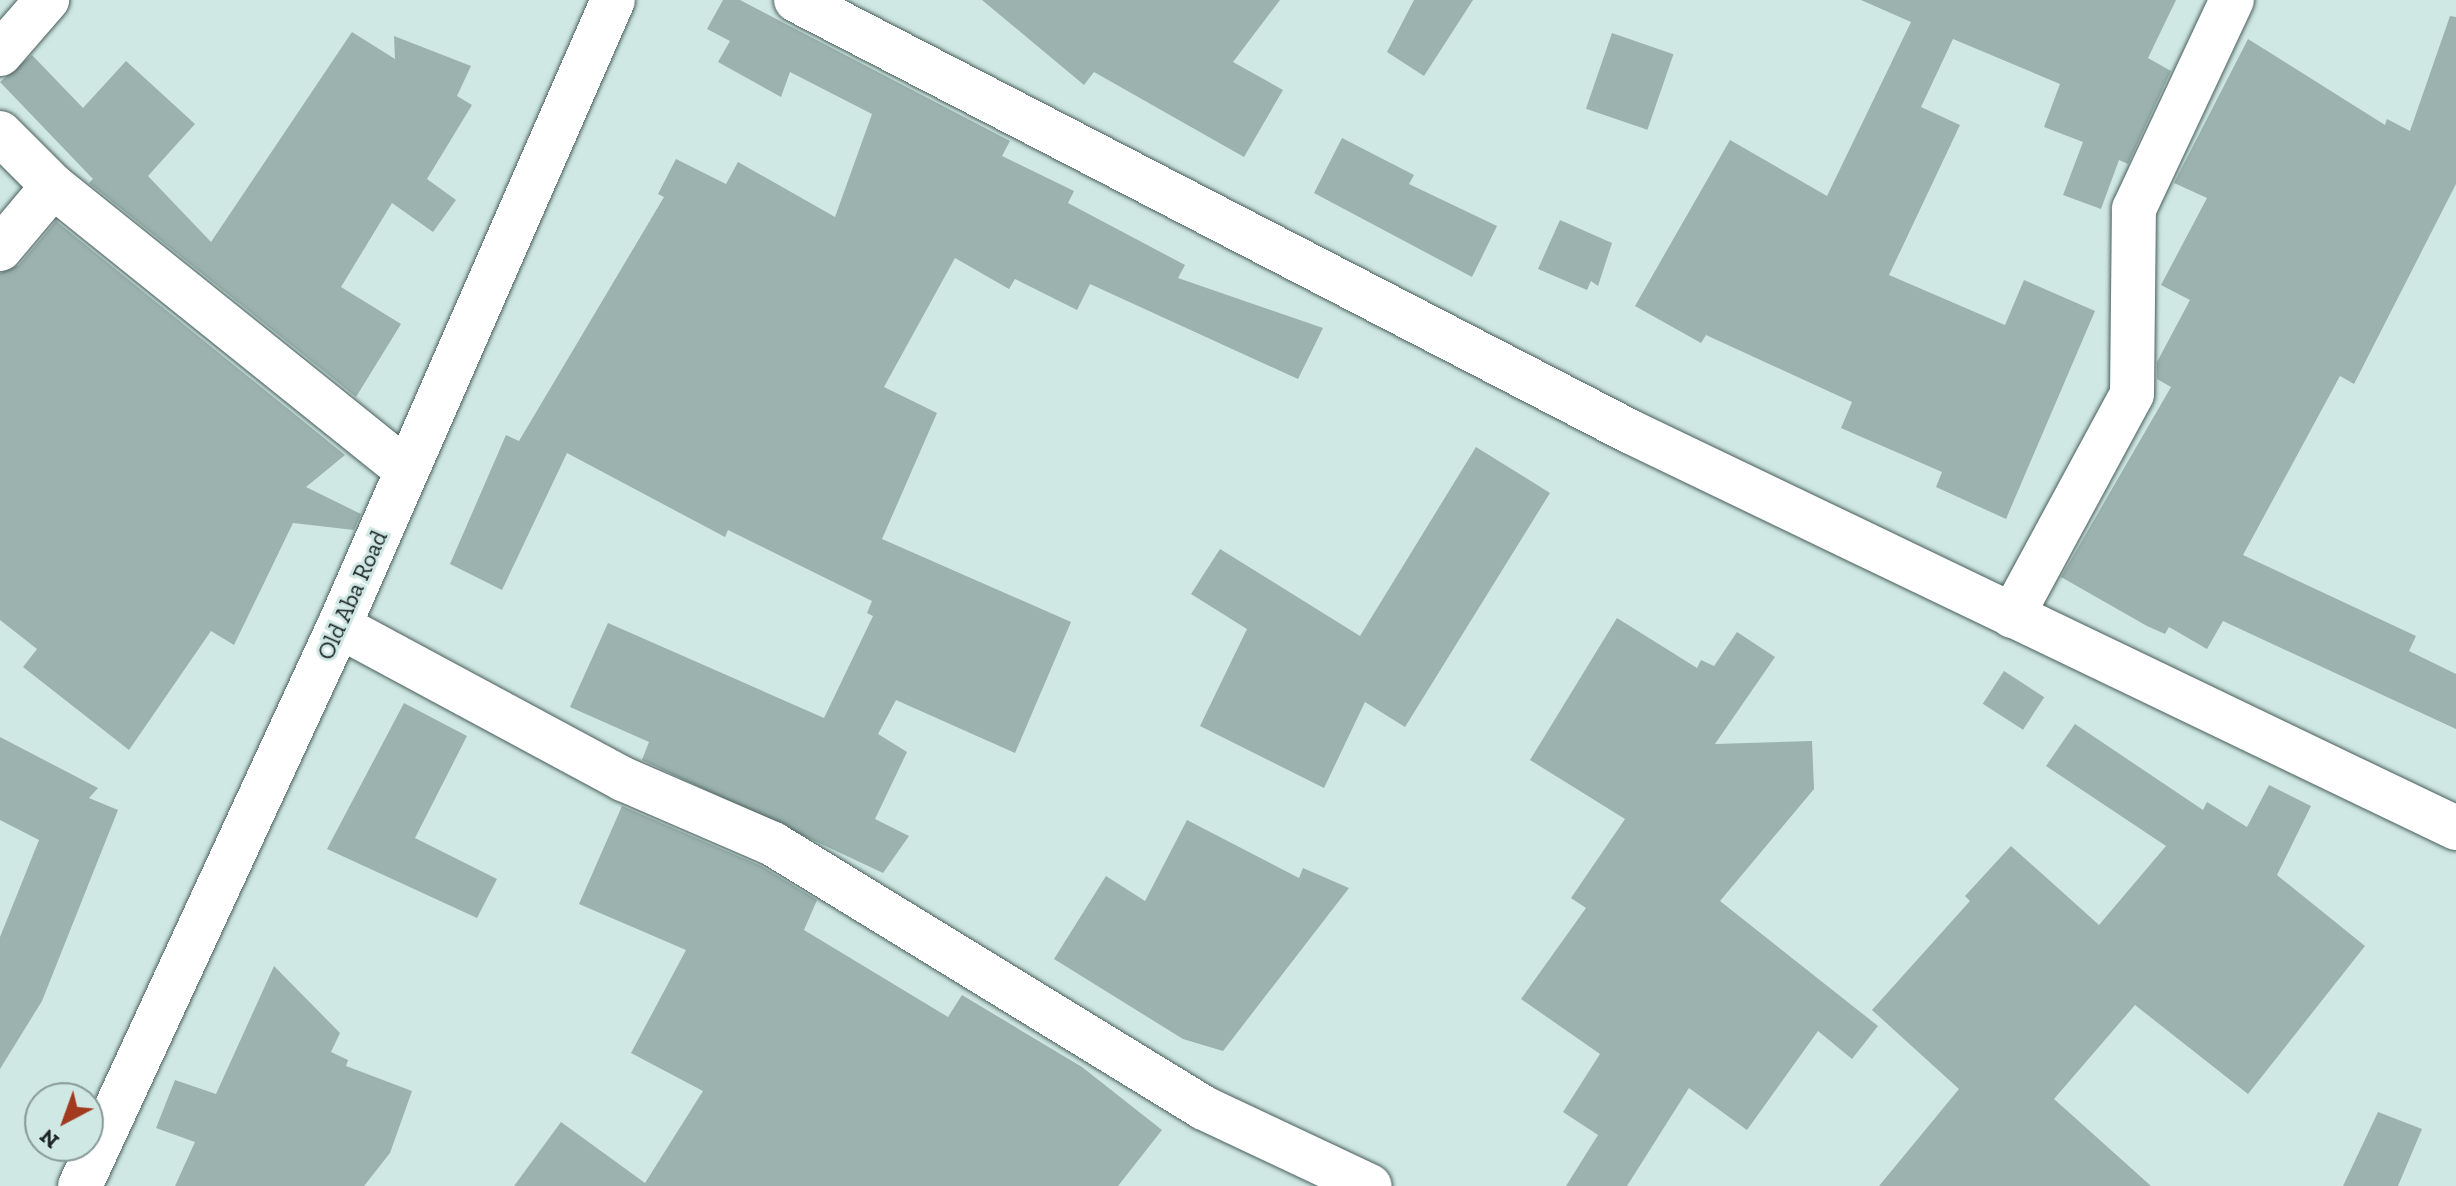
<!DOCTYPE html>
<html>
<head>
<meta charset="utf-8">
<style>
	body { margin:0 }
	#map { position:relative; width:2456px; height:1186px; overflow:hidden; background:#d0e8e4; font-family:"Zilla Slab",serif }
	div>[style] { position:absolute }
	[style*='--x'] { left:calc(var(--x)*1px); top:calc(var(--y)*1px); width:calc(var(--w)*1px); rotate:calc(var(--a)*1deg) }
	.building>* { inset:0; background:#9bb2ae; transform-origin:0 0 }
	.roads { filter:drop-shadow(0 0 2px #495e5b) drop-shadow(0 0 2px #495e5b) }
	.minor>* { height:44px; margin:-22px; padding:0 22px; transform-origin:22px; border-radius:22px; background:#fff }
	.primary>* { height:44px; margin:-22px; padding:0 22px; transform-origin:22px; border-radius:22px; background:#fff }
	span { translate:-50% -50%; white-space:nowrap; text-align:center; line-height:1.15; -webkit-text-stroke:6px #d0e8e4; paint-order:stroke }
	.street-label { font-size:24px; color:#1c2524 }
	.north { position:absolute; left:24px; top:1082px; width:80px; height:80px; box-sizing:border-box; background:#d0e8e4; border:2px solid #889a97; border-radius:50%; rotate:221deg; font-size:22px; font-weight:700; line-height:32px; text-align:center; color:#1c2524 }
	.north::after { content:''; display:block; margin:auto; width:28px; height:36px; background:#a23a1d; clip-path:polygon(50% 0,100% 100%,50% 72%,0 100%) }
</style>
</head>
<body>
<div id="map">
	<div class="building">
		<div style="clip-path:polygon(723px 0,740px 0,1010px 141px,1002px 156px,1074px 191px,1068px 203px,1185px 265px,1178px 278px,1323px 328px,1298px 379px,1090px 284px,1077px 310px,1015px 279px,1009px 289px,955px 258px,884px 387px,937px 413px,882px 539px,1071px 622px,1015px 753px,896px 700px,878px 734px,907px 752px,875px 819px,909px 836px,883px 873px,642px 760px,649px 742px,570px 707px,608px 623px,824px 718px,873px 616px,867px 613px,872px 601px,728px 530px,725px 537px,567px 453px,502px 590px,450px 564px,506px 435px,519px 441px,664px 197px,658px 194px,676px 159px,726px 184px,738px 162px,835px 217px,872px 114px,790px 72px,781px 97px,718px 62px,730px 41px,707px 29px)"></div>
		<div style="clip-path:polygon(982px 0,1280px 0,1233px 62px,1283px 90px,1244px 157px,1094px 72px,1084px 85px)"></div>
		<div style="clip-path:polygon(1414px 0,1473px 0,1424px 76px,1387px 52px)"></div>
		<div style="clip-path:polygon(1861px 0,2176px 0,2148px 58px,2171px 71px,2128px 164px,2119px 160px,2101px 209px,2063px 195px,2083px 142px,2044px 127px,2060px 84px,1953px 39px,1921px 107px,1960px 125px,1889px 275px,2005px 325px,2024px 280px,2095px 311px,2006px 519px,1936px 487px,1942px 472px,1841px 428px,1852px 402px,1706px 335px,1701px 343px,1635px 306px,1730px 140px,1827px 196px,1911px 22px)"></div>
		<div style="clip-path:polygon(2450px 16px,2456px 17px,2456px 184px,2354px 384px,2340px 376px,2243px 555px,2416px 636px,2409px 651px,2456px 674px,2456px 729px,2223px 621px,2207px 649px,2169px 627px,2165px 634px,2147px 626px,2061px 577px,2171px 387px,2157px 379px,2157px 362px,2190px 300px,2161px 285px,2207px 198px,2174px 183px,2248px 39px,2385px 125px,2387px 119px,2410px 131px)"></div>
		<div style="clip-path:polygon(352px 32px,395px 59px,394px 36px,471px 66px,457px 96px,472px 105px,427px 179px,456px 200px,433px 232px,392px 203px,341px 287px,401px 324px,356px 397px,89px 183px,93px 179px,0 82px,32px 55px,83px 108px,126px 61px,195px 124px,148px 176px,211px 242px)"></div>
		<div style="left:1612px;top:33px;width:65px;height:80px;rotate:19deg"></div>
		<div style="clip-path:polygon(1342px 138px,1414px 175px,1409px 184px,1497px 226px,1472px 277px,1314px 193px)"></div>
		<div style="clip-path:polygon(1560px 220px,1612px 243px,1598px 286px,1591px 281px,1587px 290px,1538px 269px)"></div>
		<div style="clip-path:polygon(56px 221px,345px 455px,306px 487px,361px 514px,354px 530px,293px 523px,234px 645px,211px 631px,129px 750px,23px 667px,37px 649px,0 620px,0 273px,19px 265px)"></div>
		<div style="clip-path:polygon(1476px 447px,1550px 493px,1405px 727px,1365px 702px,1324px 788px,1200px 726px,1247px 629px,1191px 594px,1220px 549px,1360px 636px)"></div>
		<div style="clip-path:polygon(1617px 618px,1697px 668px,1701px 660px,1714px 666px,1737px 632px,1775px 657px,1715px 744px,1812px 741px,1814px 789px,1720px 901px,1878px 1026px,1852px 1059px,1818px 1031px,1747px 1130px,1689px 1088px,1627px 1186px,1566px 1186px,1598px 1135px,1563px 1112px,1600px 1054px,1521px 999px,1586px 908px,1571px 898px,1625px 819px,1530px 760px)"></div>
		<div style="left:2004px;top:671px;width:48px;height:39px;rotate:33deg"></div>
		<div style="clip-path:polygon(404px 703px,467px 736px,415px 838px,497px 879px,477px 918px,327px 849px)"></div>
		<div style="clip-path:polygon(2075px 724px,2203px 810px,2207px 802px,2247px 827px,2269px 785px,2311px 806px,2277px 875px,2365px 946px,2248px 1094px,2135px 1005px,2054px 1099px,2151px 1186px,1879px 1186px,1959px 1089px,1872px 1010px,1970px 901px,1965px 896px,2011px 846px,2099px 925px,2166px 846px,2046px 766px)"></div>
		<div style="clip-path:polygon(0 737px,98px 788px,89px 798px,118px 810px,42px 1001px,0 1069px,0 937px,39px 840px,0 820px)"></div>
		<div style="clip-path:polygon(622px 806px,761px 866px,817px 900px,804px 930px,948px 1017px,962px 995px,1082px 1067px,1162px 1130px,1118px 1186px,514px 1186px,561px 1122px,645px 1183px,703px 1091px,631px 1053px,686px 950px,579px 904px)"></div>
		<div style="clip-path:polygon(1187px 820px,1299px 878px,1303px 868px,1349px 888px,1223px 1051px,1183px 1039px,1054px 959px,1106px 876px,1145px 901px)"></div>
		<div style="clip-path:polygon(274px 966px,340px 1033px,331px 1052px,348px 1060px,346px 1066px,412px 1091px,390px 1153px,364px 1186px,175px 1186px,195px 1142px,156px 1128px,175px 1080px,216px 1094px)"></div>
		<div style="clip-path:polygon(2378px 1112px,2422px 1129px,2398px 1186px,2343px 1186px)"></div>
	</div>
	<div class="roads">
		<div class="minor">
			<div style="--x:796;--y:0;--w:940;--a:27.36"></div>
			<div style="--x:1631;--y:432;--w:915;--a:25.64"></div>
			<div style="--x:0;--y:54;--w:72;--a:-49"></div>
			<div style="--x:0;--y:133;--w:75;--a:45"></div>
			<div style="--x:53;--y:186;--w:454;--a:38.8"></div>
			<div style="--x:0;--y:249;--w:82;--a:-49.9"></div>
			<div style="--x:2012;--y:616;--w:252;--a:-61.6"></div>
			<div style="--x:2132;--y:394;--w:185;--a:-89.4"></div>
			<div style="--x:2134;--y:209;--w:231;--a:-64.9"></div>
			<div style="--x:339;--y:626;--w:323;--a:28.3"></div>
			<div style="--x:623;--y:779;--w:163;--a:23.4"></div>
			<div style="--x:773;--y:844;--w:505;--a:31.49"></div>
			<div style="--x:1204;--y:1108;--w:183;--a:25.2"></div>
		</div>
		<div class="primary">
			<div style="--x:80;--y:1186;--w:617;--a:-65.18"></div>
			<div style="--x:339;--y:626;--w:683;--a:-66.36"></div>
		</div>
	</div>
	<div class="street-label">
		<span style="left:352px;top:595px;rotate:-66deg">Old Aba Road</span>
	</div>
	<div class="north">N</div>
</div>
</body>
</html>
